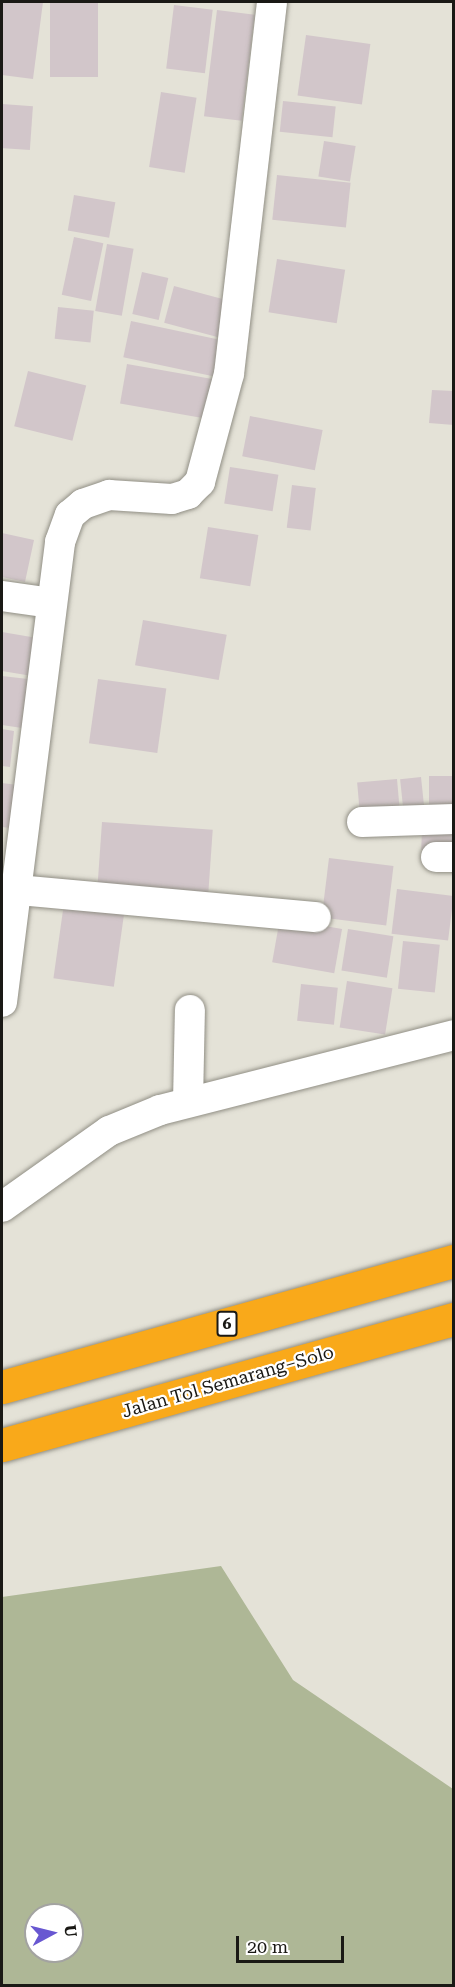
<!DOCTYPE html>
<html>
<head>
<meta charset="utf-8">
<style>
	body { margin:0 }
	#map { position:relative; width:455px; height:1987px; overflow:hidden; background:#e4e2d7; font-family:"Roboto Serif",serif }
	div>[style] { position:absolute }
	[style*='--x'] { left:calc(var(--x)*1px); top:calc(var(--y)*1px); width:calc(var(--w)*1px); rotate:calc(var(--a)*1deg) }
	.forest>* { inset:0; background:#aeb796 }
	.building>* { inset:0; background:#d2c6ca; transform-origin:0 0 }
	.roads { filter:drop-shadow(0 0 2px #918f85) drop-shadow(0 0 2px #918f85) }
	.minor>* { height:30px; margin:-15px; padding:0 15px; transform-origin:15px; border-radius:15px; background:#fff }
	.motorway>* { height:33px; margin:-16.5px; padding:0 16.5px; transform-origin:16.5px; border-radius:16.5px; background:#f9a91a }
	span { translate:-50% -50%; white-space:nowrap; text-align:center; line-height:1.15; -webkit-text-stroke:4.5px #fff; paint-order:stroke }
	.shield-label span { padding:2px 4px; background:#fff; border:2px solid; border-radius:4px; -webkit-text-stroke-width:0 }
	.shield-label { font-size:16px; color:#1a1915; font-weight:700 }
	.street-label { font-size:18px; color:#1a1915 }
	.frame { position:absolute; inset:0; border:3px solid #1a1915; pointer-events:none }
	.north { position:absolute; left:24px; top:1903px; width:60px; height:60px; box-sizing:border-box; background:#fff; border:2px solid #a3a3a1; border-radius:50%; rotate:83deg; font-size:16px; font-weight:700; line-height:24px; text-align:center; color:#1a1915 }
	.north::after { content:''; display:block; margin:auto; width:21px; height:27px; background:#6857d1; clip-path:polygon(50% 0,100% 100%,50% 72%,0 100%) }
	.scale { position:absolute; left:236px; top:1936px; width:108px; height:27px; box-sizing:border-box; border:3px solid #1a1915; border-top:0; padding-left:8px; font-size:18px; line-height:21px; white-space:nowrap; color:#1a1915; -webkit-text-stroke:4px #fff; paint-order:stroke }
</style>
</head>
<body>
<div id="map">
	<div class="forest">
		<div style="clip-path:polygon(evenodd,221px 1566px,293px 1680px,453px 1789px,453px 1985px,2px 1985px,2px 1597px,221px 1566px,36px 1915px,72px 1915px,72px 1951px,36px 1951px,36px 1915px)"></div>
	</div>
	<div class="building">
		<div style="clip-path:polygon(2px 2px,43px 2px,33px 79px,2px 75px)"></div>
		<div style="left:50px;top:2px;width:48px;height:75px"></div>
		<div style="left:174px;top:5px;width:39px;height:64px;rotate:7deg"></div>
		<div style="left:217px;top:10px;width:38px;height:107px;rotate:7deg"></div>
		<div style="left:306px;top:35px;width:65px;height:61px;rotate:8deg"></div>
		<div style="left:161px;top:92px;width:36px;height:76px;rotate:9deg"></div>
		<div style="left:283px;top:101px;width:53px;height:31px;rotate:6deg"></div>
		<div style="left:2px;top:104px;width:31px;height:44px;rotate:4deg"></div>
		<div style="left:324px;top:141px;width:32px;height:36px;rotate:9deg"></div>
		<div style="left:277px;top:175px;width:74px;height:45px;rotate:6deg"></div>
		<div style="left:74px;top:195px;width:42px;height:36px;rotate:10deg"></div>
		<div style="left:74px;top:237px;width:30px;height:59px;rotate:12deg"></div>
		<div style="left:107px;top:244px;width:27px;height:68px;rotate:10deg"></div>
		<div style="left:277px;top:259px;width:69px;height:54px;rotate:9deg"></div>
		<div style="left:142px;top:272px;width:27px;height:43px;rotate:13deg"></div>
		<div style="left:174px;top:286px;width:56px;height:38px;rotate:15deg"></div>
		<div style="left:58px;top:307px;width:36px;height:32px;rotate:6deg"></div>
		<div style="left:131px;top:321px;width:93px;height:37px;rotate:12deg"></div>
		<div style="left:127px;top:364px;width:88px;height:40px;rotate:10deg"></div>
		<div style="left:28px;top:371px;width:60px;height:57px;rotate:14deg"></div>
		<div style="clip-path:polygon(432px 390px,454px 391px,454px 425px,429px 423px)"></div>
		<div style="left:250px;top:416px;width:74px;height:41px;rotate:11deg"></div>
		<div style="left:230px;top:467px;width:49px;height:37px;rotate:9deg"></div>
		<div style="left:292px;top:485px;width:24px;height:43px;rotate:7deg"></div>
		<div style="left:208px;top:527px;width:51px;height:52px;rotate:9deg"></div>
		<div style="clip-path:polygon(2px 533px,34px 540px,25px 582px,2px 577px)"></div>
		<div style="left:143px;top:620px;width:85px;height:46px;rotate:10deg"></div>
		<div style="clip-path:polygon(2px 632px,37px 638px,32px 676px,2px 671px)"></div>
		<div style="clip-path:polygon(2px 676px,28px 679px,22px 728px,2px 725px)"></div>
		<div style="left:98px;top:679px;width:69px;height:65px;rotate:8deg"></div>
		<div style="clip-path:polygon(2px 729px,14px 731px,10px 767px,2px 766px)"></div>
		<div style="left:454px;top:776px;width:39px;height:25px;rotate:90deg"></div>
		<div style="left:421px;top:777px;width:38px;height:21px;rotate:84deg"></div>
		<div style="left:397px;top:779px;width:34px;height:40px;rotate:85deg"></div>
		<div style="clip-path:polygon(2px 783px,25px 786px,19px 829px,2px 827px)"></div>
		<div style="left:102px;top:822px;width:111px;height:64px;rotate:4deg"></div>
		<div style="left:422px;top:828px;width:32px;height:22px;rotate:2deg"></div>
		<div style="left:329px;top:858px;width:65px;height:60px;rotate:7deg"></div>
		<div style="left:397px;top:889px;width:57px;height:45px;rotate:7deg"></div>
		<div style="left:64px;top:903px;width:61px;height:76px;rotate:8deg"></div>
		<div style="left:280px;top:918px;width:63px;height:45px;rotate:10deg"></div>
		<div style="left:348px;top:929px;width:46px;height:42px;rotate:9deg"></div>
		<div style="left:403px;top:941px;width:37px;height:48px;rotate:6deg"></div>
		<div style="left:347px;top:981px;width:46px;height:47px;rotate:9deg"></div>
		<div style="left:301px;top:984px;width:37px;height:37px;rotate:6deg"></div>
	</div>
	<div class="roads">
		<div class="minor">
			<div style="--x:2;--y:596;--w:50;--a:8"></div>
			<div style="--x:362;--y:822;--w:92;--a:-1.9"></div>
			<div style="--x:436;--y:857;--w:18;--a:0"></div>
			<div style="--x:18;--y:890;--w:299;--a:5.2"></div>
			<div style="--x:2;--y:1002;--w:464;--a:-82.8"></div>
			<div style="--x:60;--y:542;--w:29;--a:-70"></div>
			<div style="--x:70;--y:515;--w:17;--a:-40"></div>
			<div style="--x:83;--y:504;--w:28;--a:-19"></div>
			<div style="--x:109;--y:495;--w:63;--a:3.6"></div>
			<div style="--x:172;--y:499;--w:17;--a:-17"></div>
			<div style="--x:188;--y:494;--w:17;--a:-45"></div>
			<div style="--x:200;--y:482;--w:112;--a:-75"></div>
			<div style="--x:229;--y:374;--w:374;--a:-83.4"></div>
			<div style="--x:188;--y:1102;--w:92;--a:-88.8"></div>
			<div style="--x:2;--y:1207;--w:131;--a:-35.4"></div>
			<div style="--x:109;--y:1131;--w:55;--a:-22.4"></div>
			<div style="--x:160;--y:1110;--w:303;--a:-14.3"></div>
		</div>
		<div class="motorway">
			<div style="--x:2;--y:1387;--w:469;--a:-15.6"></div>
			<div style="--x:2;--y:1445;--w:469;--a:-15.6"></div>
		</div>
	</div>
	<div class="shield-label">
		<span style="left:227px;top:1324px">6</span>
	</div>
	<div class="street-label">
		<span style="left:228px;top:1382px;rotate:-16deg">Jalan Tol Semarang–Solo</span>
	</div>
	<div class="frame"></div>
	<div class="north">U</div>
	<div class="scale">20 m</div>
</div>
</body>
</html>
